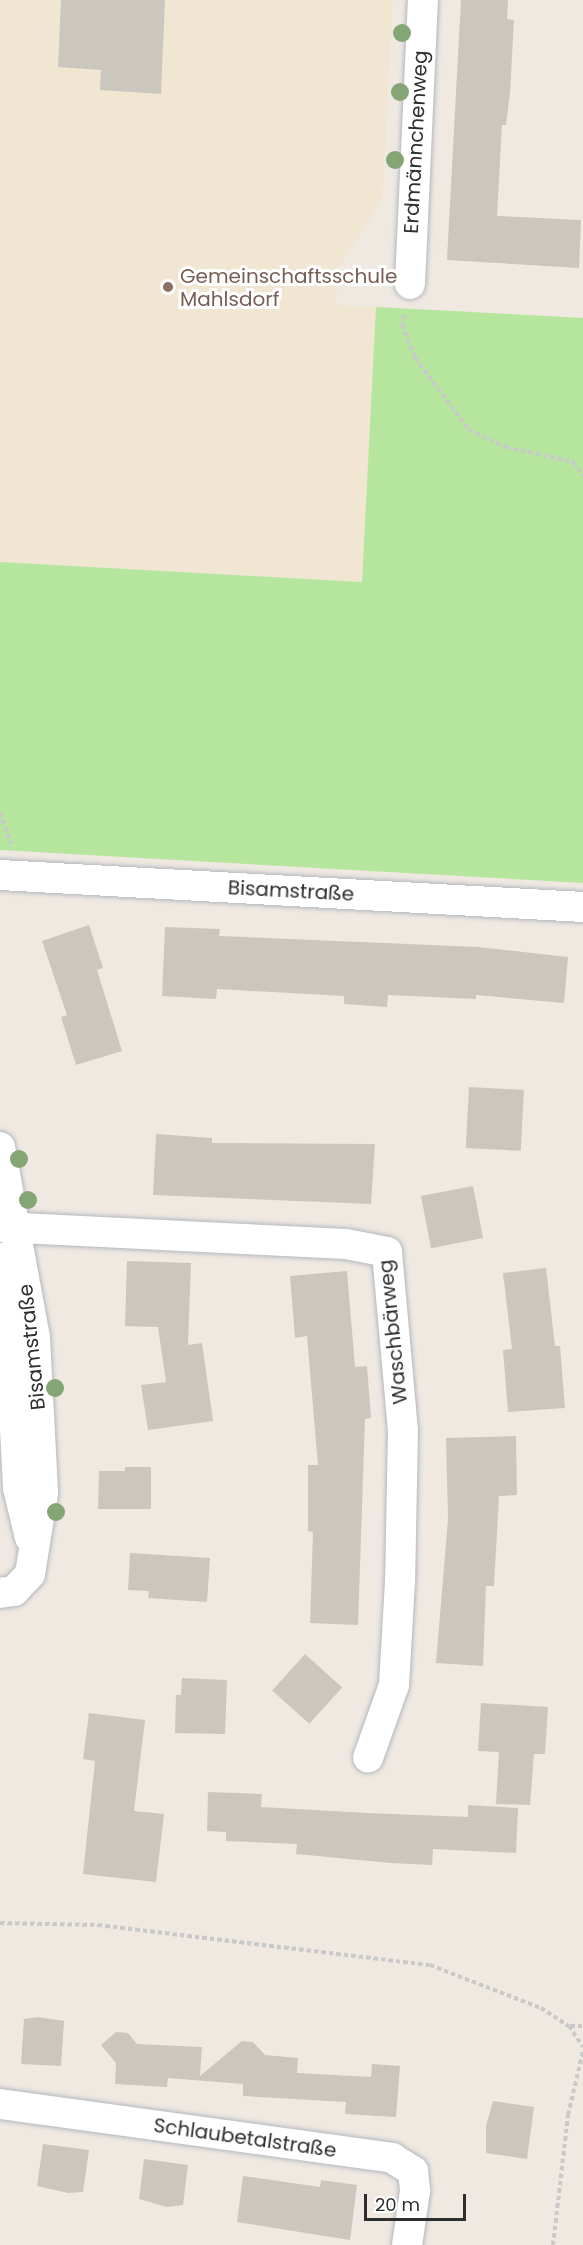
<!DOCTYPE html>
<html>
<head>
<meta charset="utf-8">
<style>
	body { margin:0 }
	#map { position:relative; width:583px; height:2245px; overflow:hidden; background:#efe9e1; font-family:Poppins,sans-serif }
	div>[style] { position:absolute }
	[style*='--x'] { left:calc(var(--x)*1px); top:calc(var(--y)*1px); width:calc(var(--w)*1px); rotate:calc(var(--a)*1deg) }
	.education>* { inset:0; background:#f0e6d1 }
	.green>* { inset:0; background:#b6e59e }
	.building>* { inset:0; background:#cbc7bf; transform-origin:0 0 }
	.path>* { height:4px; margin-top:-2px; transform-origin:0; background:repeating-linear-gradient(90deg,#c9c9c9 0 4.5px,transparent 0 7.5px) }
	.roads { filter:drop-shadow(0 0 2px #b4b7c1) drop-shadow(0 0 2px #b4b7c1) }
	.street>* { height:30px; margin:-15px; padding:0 15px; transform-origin:15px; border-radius:15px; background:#fff }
	.trees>* { width:18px; height:18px; margin:-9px; border-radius:50%; background:#84a574 }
	.dots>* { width:16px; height:16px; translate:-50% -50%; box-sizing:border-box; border:3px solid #fff; border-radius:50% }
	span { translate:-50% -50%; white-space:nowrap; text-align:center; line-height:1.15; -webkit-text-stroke:6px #fff; paint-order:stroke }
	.street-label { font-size:20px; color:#2e2e2e }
	.education-label { font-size:20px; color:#785e54 }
	.left { translate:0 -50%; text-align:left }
	.scale { position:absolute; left:364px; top:2194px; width:102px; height:27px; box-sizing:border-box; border:3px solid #2e2e2e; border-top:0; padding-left:8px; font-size:18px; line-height:21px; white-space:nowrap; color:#2e2e2e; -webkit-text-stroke:4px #fff; paint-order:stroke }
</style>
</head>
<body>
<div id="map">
	<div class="education">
		<div style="clip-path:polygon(0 0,393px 0,382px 200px,338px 269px,336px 305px,376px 307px,362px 582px,0 562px)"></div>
	</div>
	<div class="green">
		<div style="clip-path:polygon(376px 307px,583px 318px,583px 883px,0 850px,0 562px,362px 582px)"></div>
	</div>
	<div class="building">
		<div style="clip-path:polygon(61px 0,165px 0,161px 94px,100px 90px,101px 70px,58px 67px)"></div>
		<div style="clip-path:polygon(461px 0,508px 0,507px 19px,514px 20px,510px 93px,506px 125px,502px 125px,497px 216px,581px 220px,579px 268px,447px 260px)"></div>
		<div style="clip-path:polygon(89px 925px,103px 968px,97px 970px,122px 1051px,76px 1065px,61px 1017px,67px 1015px,42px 941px)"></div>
		<div style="clip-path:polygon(165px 927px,220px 929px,219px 936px,478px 947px,568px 957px,564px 1003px,476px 995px,476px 999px,388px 995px,387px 1007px,344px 1004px,344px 996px,217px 989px,216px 999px,162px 996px)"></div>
		<div style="left:469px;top:1087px;width:55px;height:61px;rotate:3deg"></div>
		<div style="clip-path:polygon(156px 1134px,212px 1138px,212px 1143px,375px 1144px,371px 1204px,153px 1195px)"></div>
		<div style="left:473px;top:1186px;width:53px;height:53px;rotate:79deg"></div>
		<div style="clip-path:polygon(127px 1261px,191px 1263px,188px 1345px,202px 1343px,213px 1421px,148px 1430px,141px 1385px,166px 1382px,158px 1327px,125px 1326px)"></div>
		<div style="clip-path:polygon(546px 1268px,555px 1346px,560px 1346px,565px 1408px,508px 1412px,503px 1350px,512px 1349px,503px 1273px)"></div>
		<div style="clip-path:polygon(347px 1271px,355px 1367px,367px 1366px,371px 1418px,365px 1419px,358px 1625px,310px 1623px,313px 1532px,308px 1531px,308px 1465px,318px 1465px,307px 1336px,295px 1338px,290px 1276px)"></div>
		<div style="clip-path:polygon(516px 1436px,517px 1495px,499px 1496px,494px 1586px,486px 1586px,483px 1666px,436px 1663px,448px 1520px,446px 1438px)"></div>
		<div style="clip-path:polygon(125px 1467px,151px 1467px,151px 1509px,98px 1509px,99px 1471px,125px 1471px)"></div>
		<div style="clip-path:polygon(130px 1553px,210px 1558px,207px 1602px,148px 1598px,149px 1591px,128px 1590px)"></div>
		<div style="left:305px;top:1654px;width:50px;height:49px;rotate:42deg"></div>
		<div style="clip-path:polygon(182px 1678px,227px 1680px,225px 1734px,175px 1733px,176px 1695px,181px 1695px)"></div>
		<div style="clip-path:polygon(481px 1703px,548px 1707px,545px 1754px,534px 1754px,530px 1805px,496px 1804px,499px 1752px,478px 1751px)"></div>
		<div style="clip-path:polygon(89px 1713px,145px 1720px,134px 1811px,164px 1814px,156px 1882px,83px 1874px,95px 1761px,83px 1759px)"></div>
		<div style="clip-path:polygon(208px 1792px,262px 1794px,261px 1807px,368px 1813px,468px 1817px,468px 1805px,518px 1808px,516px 1853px,433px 1849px,432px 1865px,391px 1863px,296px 1854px,297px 1844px,226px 1841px,226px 1832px,207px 1831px)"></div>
		<div style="clip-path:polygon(38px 2017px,64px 2021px,61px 2066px,21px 2064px,24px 2019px)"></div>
		<div style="clip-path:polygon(116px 2032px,128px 2033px,137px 2044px,202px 2047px,200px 2076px,242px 2041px,253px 2042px,265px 2055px,298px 2058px,297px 2073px,371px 2077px,372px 2064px,400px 2066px,396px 2117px,345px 2114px,346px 2102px,243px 2096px,243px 2084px,168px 2078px,167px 2087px,115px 2084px,116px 2063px,101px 2045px)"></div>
		<div style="clip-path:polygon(493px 2101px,534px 2107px,527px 2159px,486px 2153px,486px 2126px)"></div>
		<div style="clip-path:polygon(43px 2144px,89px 2150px,83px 2192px,68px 2193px,37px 2186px)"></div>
		<div style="clip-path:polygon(144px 2159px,188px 2165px,183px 2205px,167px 2207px,139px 2199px)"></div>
		<div style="clip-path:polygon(243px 2176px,320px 2187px,321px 2180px,357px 2185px,350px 2240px,237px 2222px)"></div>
	</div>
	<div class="path">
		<div style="--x:404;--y:315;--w:10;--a:101"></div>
		<div style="--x:402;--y:325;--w:35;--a:68"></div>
		<div style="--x:415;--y:358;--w:90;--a:53.1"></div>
		<div style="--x:469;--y:430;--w:41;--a:24.7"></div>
		<div style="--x:506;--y:447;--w:70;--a:12.4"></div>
		<div style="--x:574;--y:462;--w:17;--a:57"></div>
		<div style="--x:0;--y:813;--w:33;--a:70"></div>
		<div style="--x:0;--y:1923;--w:98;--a:1.2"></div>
		<div style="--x:98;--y:1925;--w:334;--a:6.9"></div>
		<div style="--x:430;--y:1965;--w:119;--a:21.2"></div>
		<div style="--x:541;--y:2008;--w:33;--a:33"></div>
		<div style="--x:569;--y:2026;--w:25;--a:56"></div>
		<div style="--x:570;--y:2026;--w:13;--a:0"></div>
		<div style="--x:553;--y:2245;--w:131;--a:-83.4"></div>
		<div style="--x:568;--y:2115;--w:66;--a:-76.8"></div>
	</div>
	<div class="roads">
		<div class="street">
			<div style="--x:410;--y:284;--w:284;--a:-87.4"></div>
			<div style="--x:0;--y:875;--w:584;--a:3.14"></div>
			<div style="--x:0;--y:1147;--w:194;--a:79.6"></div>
			<div style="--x:35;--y:1338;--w:155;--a:87"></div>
			<div style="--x:43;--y:1493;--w:82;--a:99.1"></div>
			<div style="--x:30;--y:1574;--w:23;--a:133"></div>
			<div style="--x:14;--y:1591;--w:14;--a:172"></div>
			<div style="--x:0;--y:1227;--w:346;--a:2.8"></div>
			<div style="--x:346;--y:1244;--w:42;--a:11"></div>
			<div style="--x:387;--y:1252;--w:179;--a:84.9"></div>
			<div style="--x:403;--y:1430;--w:151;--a:91.1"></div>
			<div style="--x:400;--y:1581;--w:104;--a:93.3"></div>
			<div style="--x:394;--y:1685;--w:77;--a:109.6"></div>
			<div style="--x:0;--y:1258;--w:53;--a:80.2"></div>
			<div style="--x:9;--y:1310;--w:178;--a:87.1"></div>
			<div style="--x:18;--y:1488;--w:51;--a:76.5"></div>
			<div style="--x:0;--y:2104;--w:396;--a:7.8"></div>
			<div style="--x:392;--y:2158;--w:25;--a:32"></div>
			<div style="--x:413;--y:2171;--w:20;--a:84"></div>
			<div style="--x:415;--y:2191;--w:55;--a:98.4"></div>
		</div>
	</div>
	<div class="trees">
		<div style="left:402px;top:33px"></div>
		<div style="left:400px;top:92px"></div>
		<div style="left:395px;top:160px"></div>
		<div style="left:19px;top:1159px"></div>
		<div style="left:28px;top:1200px"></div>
		<div style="left:55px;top:1388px"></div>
		<div style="left:56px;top:1512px"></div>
	</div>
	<div class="dots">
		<div style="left:168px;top:287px;background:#8d6e63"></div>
	</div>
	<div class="street-label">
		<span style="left:416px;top:142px;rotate:-87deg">Erdmännchenweg</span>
		<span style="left:291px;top:891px;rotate:3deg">Bisamstraße</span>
		<span style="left:393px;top:1332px;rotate:-96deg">Waschbärweg</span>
		<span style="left:32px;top:1347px;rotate:-96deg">Bisamstraße</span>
		<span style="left:245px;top:2138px;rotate:8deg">Schlaubetalstraße</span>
	</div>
	<div class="education-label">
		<span class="left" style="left:180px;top:288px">Gemeinschaftsschule<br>Mahlsdorf</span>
	</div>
	<div class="scale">20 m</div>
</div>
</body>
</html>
